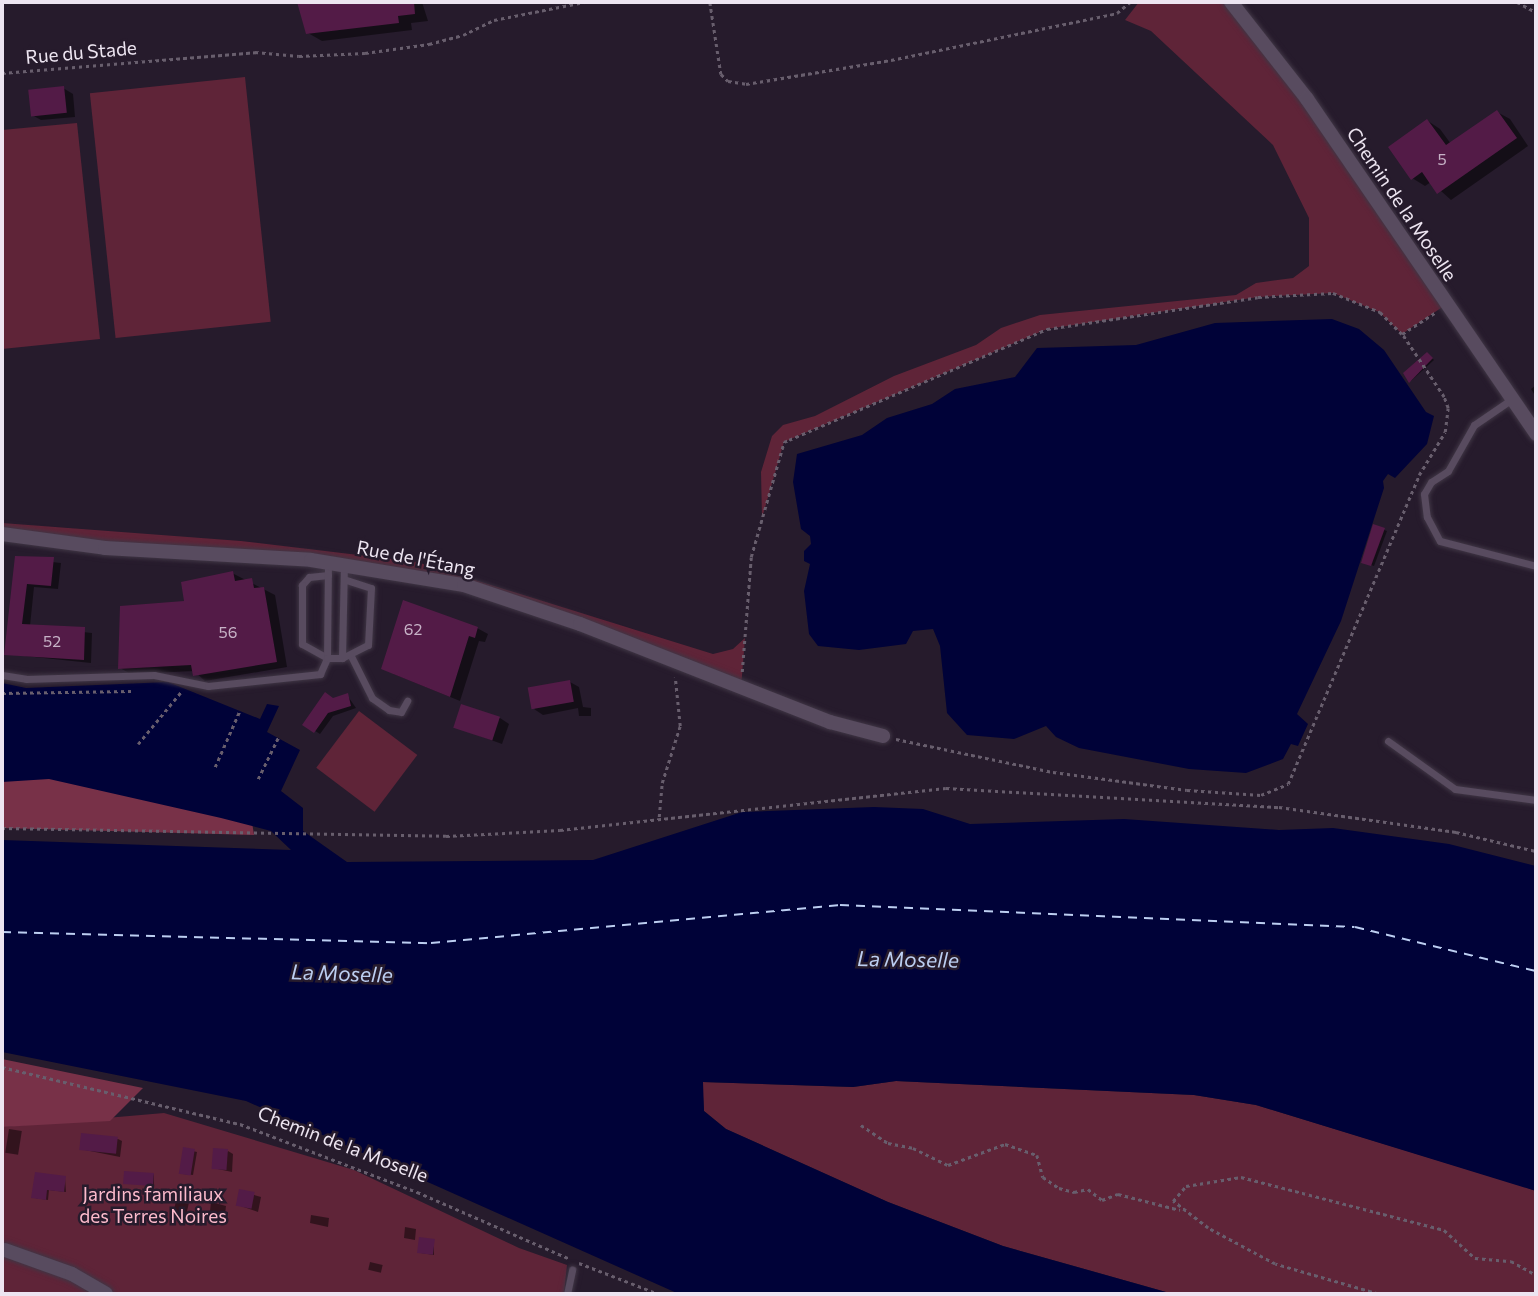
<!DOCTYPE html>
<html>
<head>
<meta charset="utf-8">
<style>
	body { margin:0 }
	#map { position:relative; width:1538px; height:1296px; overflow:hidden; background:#261b2c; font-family:Commissioner,sans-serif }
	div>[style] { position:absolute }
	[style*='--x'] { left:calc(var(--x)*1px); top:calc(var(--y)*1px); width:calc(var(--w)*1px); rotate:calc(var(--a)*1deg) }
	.green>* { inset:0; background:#5f2438; transform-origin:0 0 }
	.forest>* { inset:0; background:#783148 }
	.water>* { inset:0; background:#000238 }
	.shadow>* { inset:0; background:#0007; transform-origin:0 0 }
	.ferry>* { height:2px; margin-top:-1px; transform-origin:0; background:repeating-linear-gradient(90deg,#bccef1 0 9px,transparent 0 16px) }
	.building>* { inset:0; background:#531b47; transform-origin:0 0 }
	.path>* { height:2.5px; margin-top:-1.25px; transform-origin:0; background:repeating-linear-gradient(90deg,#685e6d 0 3.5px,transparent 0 7px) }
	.roads { filter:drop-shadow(0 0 2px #403645) drop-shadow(0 0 2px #403645) }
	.lane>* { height:7px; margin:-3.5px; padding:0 3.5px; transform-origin:3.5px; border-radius:3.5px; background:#584b5f }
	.street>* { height:14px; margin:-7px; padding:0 7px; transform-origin:7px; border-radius:7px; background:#584b5f }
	span { translate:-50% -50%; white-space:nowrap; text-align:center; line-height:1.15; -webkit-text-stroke:5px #261b2c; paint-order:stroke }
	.number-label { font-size:16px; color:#c6b2c6 }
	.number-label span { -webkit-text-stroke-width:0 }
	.street-label { font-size:19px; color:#ede5f1 }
	.park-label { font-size:19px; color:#fcbacb }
	.water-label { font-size:21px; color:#bccef1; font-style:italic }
	.frame { position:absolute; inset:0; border:4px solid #ede5f1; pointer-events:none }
</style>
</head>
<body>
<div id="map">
	<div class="green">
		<div style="clip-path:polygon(1139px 2px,1231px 2px,1447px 304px,1402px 334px,1379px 312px,1333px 293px,1258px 297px,1047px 329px,784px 442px,762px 518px,761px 472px,772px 436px,783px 425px,815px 416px,894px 376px,976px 345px,1001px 328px,1040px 315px,1236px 295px,1256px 283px,1293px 278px,1309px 266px,1309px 218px,1273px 145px,1151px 31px,1125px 20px)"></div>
		<div style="left:245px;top:77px;width:246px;height:156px;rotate:84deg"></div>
		<div style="clip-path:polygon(77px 123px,100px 339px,2px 349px,2px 130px)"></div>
		<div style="clip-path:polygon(2px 523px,241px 541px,417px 562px,713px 654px,733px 649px,745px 638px,741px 688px,464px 585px,344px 563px,2px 534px)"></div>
		<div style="left:359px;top:711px;width:73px;height:71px;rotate:37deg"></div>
		<div style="clip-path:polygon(896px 1081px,1194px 1095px,1256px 1105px,1522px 1186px,1536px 1191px,1536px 1294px,1173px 1294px,1003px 1246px,888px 1202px,726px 1129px,704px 1111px,702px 1082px,853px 1087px)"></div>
		<div style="clip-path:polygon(164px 1113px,354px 1170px,519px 1248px,567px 1265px,564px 1294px,2px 1294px,2px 1127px)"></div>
	</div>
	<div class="forest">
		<div style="clip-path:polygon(2px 748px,252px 822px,254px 835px,2px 828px)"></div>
		<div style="clip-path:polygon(2px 1059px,143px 1088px,110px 1121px,2px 1127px)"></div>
	</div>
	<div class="water">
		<div style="clip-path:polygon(1332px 319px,1359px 329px,1384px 350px,1426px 412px,1434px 416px,1427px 444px,1395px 478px,1388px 474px,1383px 481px,1384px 488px,1341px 621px,1297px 714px,1308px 724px,1298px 746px,1291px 744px,1283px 759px,1246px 773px,1189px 769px,1079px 748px,1056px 737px,1046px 726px,1014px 739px,967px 735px,947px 713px,940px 646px,933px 629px,913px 631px,906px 644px,859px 650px,818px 646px,809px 634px,804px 591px,810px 564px,804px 561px,804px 551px,811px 544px,810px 536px,801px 529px,793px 482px,797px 454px,862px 435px,887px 418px,932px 404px,955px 389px,1015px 377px,1037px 348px,1136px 345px,1215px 323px)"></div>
		<div style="clip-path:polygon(168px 682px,260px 719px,267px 704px,279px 706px,267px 732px,300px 750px,281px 791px,303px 808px,303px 831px,347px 862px,593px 860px,742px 812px,874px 807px,923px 809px,970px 824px,1124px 819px,1279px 830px,1333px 828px,1449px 844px,1536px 866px,1536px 1191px,1256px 1105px,1194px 1095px,896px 1081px,853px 1087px,703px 1082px,704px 1111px,726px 1129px,888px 1202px,1003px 1246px,1173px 1294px,679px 1294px,246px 1101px,2px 1052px,2px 840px,291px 850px,271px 831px,221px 818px,49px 779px,2px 782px,2px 683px,26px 688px)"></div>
	</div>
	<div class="shadow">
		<div style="clip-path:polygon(299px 2px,422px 2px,428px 21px,411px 23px,412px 30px,322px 41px,308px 33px)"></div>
		<div style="clip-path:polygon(63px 88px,73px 94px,75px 117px,41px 120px,32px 115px)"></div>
		<div style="clip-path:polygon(1497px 112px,1510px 119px,1528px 146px,1451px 200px,1431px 182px,1425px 186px,1412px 178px,1428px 121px,1440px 129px,1451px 144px)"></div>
		<div style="clip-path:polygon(1430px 356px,1434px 360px,1411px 381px,1405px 374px)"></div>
		<div style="clip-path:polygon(1536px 385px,1536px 397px,1531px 389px)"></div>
		<div style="clip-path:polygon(1374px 526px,1387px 531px,1374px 566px,1365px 563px)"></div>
		<div style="clip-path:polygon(17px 558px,61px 563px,58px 589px,34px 587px,30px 626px,92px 633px,91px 663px,6px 654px)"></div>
		<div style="clip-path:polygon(232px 573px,275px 595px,287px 667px,205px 681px,194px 671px,131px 674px,120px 668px,186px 603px)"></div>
		<div style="clip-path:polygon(477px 628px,488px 634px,485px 642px,479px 641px,460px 701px,394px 674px)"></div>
		<div style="clip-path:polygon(570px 682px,579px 687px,583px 707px,591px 708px,591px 716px,579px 716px,578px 708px,543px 715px,534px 709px)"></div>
		<div style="clip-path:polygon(347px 695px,356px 708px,333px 716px,320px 734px,304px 724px,333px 699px)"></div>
		<div style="clip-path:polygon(500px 718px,509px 724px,502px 744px,455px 727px)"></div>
		<div style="left:9px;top:1129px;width:13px;height:24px;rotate:9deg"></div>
		<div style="clip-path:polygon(118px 1139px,122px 1141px,120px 1157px,80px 1149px)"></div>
		<div style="clip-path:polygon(184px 1149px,197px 1152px,193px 1175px,183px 1174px)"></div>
		<div style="clip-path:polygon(228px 1151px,233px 1154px,232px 1172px,213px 1168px)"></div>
		<div style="clip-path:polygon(154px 1174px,154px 1185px,125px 1183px)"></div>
		<div style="clip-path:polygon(65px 1178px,66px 1192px,49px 1190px,48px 1200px,35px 1198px)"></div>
		<div style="clip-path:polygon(241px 1191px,261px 1197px,258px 1212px,238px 1205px)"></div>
		<div style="left:176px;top:1201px;width:13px;height:10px;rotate:13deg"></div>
		<div style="clip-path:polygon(211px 1202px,226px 1206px,224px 1224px,209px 1220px)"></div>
		<div style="clip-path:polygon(311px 1215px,329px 1218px,328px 1227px,310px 1223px)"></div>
		<div style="clip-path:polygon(405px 1227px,416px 1229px,415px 1240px,404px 1238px)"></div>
		<div style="clip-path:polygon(434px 1241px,434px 1255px,421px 1253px)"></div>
		<div style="left:370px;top:1262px;width:13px;height:8px;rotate:13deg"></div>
	</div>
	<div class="ferry">
		<div style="--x:2;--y:932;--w:429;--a:1.5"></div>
		<div style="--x:431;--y:943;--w:411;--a:-5.3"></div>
		<div style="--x:840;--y:905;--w:515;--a:2.45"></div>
		<div style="--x:1355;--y:927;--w:186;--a:13.7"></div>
	</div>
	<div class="building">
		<div style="clip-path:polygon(297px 2px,414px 2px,415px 14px,398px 16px,399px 23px,306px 34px)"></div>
		<div style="left:64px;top:86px;width:27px;height:36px;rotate:84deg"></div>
		<div style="clip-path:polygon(1497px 110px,1517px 138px,1437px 194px,1422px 172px,1411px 180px,1388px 147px,1427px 119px,1446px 145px)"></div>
		<div style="clip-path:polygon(1427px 352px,1433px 358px,1409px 383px,1403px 373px)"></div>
		<div style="clip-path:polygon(1373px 524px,1385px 528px,1371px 566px,1361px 563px)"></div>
		<div style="clip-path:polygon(15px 556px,54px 557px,51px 586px,27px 584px,22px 624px,85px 627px,84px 660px,4px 655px)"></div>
		<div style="clip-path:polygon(233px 571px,235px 581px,252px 578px,254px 588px,264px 587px,277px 662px,193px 676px,191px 665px,118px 669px,120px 606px,184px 601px,181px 582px)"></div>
		<div style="clip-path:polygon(403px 600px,478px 627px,475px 638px,469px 636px,450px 697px,381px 669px)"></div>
		<div style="left:570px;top:680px;width:22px;height:43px;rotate:80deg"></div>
		<div style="clip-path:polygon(325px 692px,333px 698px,348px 693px,351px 706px,328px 713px,314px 733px,302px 725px)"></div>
		<div style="left:461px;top:704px;width:41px;height:25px;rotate:18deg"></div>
		<div style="left:81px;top:1133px;width:37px;height:17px;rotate:6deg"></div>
		<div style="left:183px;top:1147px;width:12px;height:27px;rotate:9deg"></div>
		<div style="left:213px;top:1148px;width:15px;height:21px;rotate:4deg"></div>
		<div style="left:124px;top:1171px;width:30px;height:13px;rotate:4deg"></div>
		<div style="clip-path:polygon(35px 1172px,66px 1176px,64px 1192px,47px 1190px,46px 1200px,31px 1198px)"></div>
		<div style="left:239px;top:1189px;width:16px;height:17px;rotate:11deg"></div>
		<div style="left:419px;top:1237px;width:16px;height:16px;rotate:7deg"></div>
	</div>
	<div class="path">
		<div style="--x:710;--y:2;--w:73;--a:81.3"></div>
		<div style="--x:721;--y:74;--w:10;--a:45"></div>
		<div style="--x:728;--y:81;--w:18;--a:9"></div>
		<div style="--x:746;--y:84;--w:147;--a:-9.4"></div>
		<div style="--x:891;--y:60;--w:231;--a:-11.7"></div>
		<div style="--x:1117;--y:13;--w:17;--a:-40"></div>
		<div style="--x:1517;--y:2;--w:21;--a:28"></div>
		<div style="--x:2;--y:73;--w:254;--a:-4.7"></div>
		<div style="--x:255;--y:52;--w:44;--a:5.2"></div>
		<div style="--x:299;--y:56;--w:66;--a:-2.6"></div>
		<div style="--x:365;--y:53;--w:65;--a:-8"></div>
		<div style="--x:429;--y:44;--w:35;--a:-15"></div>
		<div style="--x:463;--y:35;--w:34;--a:-26"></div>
		<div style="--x:494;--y:20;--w:92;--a:-11.3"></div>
		<div style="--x:742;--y:672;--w:115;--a:-85.5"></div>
		<div style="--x:751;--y:557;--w:120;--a:-74"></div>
		<div style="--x:784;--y:442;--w:5;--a:-22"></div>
		<div style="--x:789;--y:440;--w:281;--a:-23.3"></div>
		<div style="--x:1047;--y:329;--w:213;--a:-8.6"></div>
		<div style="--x:1258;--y:297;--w:75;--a:-3.1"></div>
		<div style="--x:1333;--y:293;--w:51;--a:22"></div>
		<div style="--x:1380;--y:312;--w:31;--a:45"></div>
		<div style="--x:2;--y:693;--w:129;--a:-0.9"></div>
		<div style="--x:896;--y:739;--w:160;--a:11.9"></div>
		<div style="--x:1053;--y:772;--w:135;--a:7.7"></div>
		<div style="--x:1187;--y:790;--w:74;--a:3.9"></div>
		<div style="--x:1261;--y:795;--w:29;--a:-22"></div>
		<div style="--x:1288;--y:784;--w:336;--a:-67"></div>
		<div style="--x:1419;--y:475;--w:50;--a:-58.8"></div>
		<div style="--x:1445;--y:432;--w:24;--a:-83"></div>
		<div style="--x:1448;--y:408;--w:12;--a:-110"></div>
		<div style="--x:1444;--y:397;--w:76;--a:-123.7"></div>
		<div style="--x:1402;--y:334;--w:40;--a:-32.9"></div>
		<div style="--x:138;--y:744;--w:67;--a:-50.4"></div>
		<div style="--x:215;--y:767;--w:62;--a:-66.3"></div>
		<div style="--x:258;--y:779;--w:46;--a:-64"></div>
		<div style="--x:659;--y:817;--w:34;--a:-85"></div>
		<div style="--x:662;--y:783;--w:60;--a:-72.5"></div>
		<div style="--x:680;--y:726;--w:49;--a:-95.8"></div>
		<div style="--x:2;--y:828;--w:444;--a:1"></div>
		<div style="--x:446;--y:836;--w:114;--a:-3"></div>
		<div style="--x:560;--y:830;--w:388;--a:-6.2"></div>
		<div style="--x:946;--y:788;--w:334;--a:3.3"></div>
		<div style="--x:1279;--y:807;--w:179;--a:8"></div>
		<div style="--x:1456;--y:832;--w:82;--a:13.4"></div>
		<div style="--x:2;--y:1067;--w:245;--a:13.5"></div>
		<div style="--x:240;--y:1124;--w:190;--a:21"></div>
		<div style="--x:417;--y:1192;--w:167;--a:23.6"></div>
		<div style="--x:861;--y:1125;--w:32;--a:34"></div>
		<div style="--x:888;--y:1143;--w:25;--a:11"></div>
		<div style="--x:913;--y:1148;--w:39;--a:26"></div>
		<div style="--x:948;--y:1165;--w:61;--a:-20.2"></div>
		<div style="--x:1005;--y:1144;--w:34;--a:19"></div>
		<div style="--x:1037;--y:1155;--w:23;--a:75"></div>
		<div style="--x:1043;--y:1177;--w:19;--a:35"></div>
		<div style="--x:1059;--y:1188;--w:16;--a:15"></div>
		<div style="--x:1074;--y:1192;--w:14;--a:-12"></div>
		<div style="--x:1088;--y:1189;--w:18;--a:38"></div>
		<div style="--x:1102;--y:1200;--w:17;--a:-21"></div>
		<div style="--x:1118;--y:1194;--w:64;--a:14.5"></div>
		<div style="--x:579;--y:1263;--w:86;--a:21.2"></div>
		<div style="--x:1378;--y:1294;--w:107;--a:-163.8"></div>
		<div style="--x:1275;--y:1264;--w:76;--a:-151.8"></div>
		<div style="--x:1208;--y:1228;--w:44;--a:-142.4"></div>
		<div style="--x:1173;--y:1201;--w:20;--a:-49"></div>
		<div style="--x:1186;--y:1186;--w:56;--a:-9.3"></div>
		<div style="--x:1241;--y:1177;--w:210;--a:14.6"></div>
		<div style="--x:1444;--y:1230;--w:42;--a:42.1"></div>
		<div style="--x:1475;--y:1258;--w:36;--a:5"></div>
		<div style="--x:1511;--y:1261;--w:29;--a:29"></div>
	</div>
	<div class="roads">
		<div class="lane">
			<div style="--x:1512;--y:399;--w:46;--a:145.6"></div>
			<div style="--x:1474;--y:425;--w:53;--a:119.5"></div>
			<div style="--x:1448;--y:471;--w:20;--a:147"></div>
			<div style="--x:1431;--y:482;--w:14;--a:120"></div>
			<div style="--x:1424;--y:494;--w:23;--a:83"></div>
			<div style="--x:1427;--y:517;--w:27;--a:62"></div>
			<div style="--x:1440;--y:541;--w:99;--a:14.6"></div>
			<div style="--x:328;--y:575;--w:19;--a:174"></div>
			<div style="--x:309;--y:577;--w:11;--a:131"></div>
			<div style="--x:302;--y:585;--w:59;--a:90"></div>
			<div style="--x:302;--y:644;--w:29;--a:29"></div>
			<div style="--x:327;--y:658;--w:95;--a:-89.4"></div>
			<div style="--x:351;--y:656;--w:47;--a:63.4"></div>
			<div style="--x:372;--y:698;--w:21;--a:35"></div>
			<div style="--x:389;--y:710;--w:12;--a:9"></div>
			<div style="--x:401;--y:712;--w:13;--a:-61"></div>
			<div style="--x:342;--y:658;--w:29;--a:-27"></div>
			<div style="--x:368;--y:645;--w:57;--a:-87"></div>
			<div style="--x:371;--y:588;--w:28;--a:-162"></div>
			<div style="--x:2;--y:675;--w:24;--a:9"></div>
			<div style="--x:26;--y:679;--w:128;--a:-1.8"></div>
			<div style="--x:154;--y:675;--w:55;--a:11.5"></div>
			<div style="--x:208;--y:686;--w:113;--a:-6.1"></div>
			<div style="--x:320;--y:674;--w:17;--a:-66"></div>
			<div style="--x:327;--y:658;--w:15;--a:0"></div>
			<div style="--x:342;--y:658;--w:95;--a:-88.8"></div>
			<div style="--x:1388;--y:741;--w:82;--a:35.6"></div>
			<div style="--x:1455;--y:789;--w:82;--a:7.7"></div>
			<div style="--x:567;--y:1294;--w:25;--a:-78"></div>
		</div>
		<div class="street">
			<div style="--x:1231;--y:2;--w:123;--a:51.9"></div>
			<div style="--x:1307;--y:99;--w:406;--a:55.6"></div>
			<div style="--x:2;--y:534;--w:104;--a:7.7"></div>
			<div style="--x:105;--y:548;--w:206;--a:3.3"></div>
			<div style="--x:311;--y:560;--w:155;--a:9.3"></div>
			<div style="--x:464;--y:585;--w:122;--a:18.6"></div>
			<div style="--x:580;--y:624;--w:269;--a:21.4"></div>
			<div style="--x:830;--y:722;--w:55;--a:14.8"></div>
			<div style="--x:5;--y:1250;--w:71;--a:19.7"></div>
			<div style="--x:72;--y:1274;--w:39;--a:30"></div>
		</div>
	</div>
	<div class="number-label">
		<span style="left:1442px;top:159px">5</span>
		<span style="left:413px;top:629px">62</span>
		<span style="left:228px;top:632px">56</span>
		<span style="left:52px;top:641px">52</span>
	</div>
	<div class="street-label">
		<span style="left:81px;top:52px;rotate:-5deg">Rue du Stade</span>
		<span style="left:1402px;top:204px;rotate:56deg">Chemin de la Moselle</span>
		<span style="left:416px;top:558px;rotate:11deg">Rue de l'Étang</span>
		<span style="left:343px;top:1144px;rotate:21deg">Chemin de la Moselle</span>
	</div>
	<div class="park-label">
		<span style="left:153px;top:1205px">Jardins familiaux<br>des Terres Noires</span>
	</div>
	<div class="water-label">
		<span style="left:908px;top:959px;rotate:1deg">La Moselle</span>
		<span style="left:342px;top:973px;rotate:2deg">La Moselle</span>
	</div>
	<div class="frame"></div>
</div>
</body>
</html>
